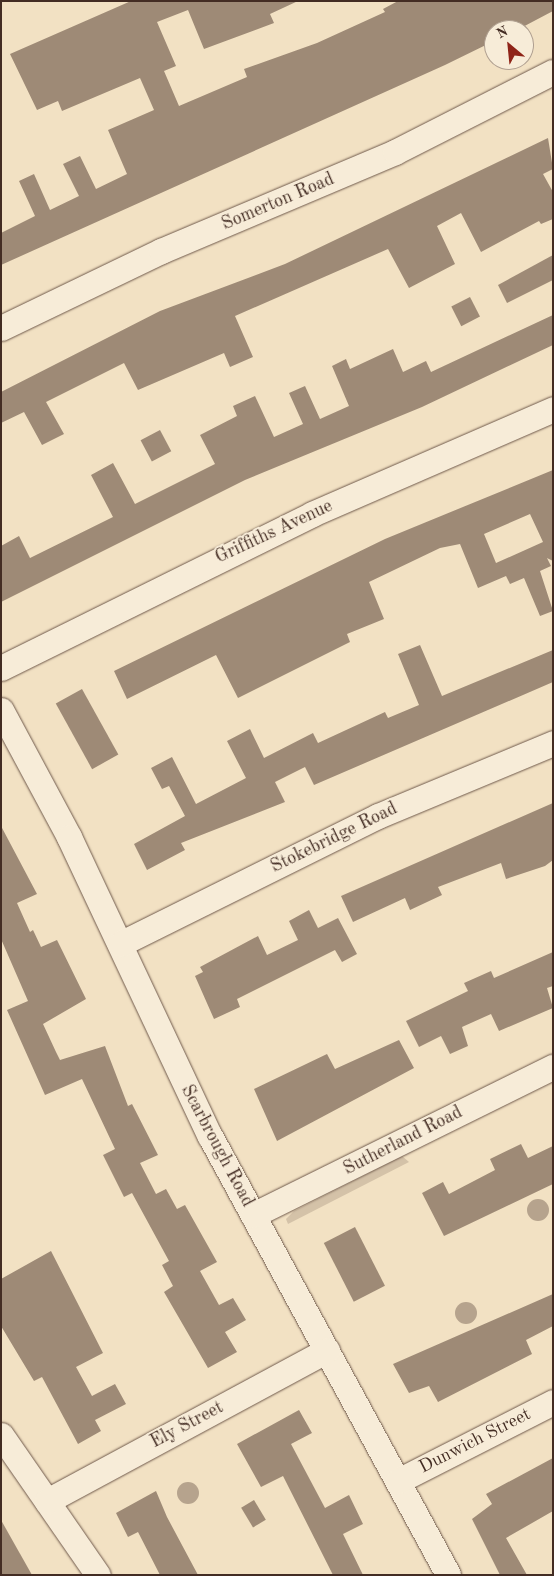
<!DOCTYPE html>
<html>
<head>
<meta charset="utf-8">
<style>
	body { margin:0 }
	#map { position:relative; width:554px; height:1576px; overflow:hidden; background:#f2e1c3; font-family:"Old Standard TT",serif }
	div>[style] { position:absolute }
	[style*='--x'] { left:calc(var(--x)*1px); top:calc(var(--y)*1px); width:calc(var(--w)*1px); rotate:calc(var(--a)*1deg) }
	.green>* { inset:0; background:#d4c2a8 }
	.water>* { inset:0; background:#b6a38d }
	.round { border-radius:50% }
	.building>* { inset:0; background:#9e8a76; transform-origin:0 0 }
	.roads { filter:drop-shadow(0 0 1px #6f594b) drop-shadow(0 0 1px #6f594b) }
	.minor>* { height:25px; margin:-12.5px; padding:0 12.5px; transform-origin:12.5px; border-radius:12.5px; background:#f7ecd8 }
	span { translate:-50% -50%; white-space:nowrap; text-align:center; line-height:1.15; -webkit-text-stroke:4px #f7ecd8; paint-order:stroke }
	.street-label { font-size:18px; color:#432c23 }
	.frame { position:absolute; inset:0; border:2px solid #432c23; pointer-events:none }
	.north { position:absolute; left:484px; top:20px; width:50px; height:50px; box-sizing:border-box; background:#f7ecd8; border:1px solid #af9f90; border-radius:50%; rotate:332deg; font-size:14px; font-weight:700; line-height:20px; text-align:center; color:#432c23 }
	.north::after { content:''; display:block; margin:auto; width:18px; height:22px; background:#8f2418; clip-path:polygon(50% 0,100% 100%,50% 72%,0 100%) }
</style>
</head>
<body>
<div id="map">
	<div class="green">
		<div style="clip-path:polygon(402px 1156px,409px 1162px,288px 1224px,286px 1219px,294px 1211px)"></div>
	</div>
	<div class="water">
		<div class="round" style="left:527px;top:1199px;width:22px;height:22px"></div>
		<div class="round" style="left:455px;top:1302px;width:22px;height:22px"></div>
		<div class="round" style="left:177px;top:1482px;width:22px;height:22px"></div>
	</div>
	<div class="building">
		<div style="clip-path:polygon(131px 1px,298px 1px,270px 14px,274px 23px,204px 49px,188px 10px,157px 22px,176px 66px,164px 71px,179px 106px,247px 77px,244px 69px,317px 43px,385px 12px,383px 9px,398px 1px,553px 1px,553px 11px,517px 30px,494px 30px,494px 41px,445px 65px,1px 265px,1px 233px,35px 216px,19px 181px,34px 174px,50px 210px,79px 196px,63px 164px,80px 156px,96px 189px,127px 174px,108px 130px,154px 110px,140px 78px,62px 111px,58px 101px,37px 110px,10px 54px)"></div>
		<div style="clip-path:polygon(548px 138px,553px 169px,543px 174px,553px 192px,553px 219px,541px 224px,539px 221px,481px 252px,461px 213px,437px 226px,455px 264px,409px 288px,388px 249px,235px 316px,253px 357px,230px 367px,224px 353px,138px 390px,124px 363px,46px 402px,64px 434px,42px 445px,24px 412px,1px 423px,1px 392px,160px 311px,285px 264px)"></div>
		<div style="clip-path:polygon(553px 255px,553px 280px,507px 303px,498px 285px)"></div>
		<div style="left:470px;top:297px;width:22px;height:21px;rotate:63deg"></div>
		<div style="clip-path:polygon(553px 315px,553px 345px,422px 407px,245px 480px,1px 602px,1px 546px,19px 536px,30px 558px,113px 517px,91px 475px,113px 463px,135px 504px,215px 464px,200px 435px,237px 416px,233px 406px,255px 396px,274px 437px,303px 424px,289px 393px,305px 386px,320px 419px,349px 406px,332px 366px,346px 359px,350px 369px,393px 349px,403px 372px,426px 361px,431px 372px)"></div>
		<div style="left:160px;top:430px;width:24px;height:22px;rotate:62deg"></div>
		<div style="clip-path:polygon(evenodd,553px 470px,553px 561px,547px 558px,551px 566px,540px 571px,553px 611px,540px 616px,524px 578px,510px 584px,506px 576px,478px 588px,460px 544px,440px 548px,369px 582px,384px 619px,347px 634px,350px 642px,238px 698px,216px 655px,127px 699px,114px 671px,385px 539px,553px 470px,530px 514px,543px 542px,496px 563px,484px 534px,530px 514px)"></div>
		<div style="clip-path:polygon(420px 645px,442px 696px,553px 650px,553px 682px,314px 785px,305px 767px,275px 782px,285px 802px,181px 843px,185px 850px,147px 870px,134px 844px,185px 816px,169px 786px,162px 789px,151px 768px,172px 757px,196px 804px,246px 778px,227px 741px,250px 729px,264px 758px,313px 733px,318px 743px,385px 712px,388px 718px,419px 705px,398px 654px)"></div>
		<div style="left:82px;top:689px;width:75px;height:30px;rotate:61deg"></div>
		<div style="clip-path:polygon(553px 803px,553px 860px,545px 866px,506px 879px,501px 863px,438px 887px,442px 895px,410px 910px,405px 898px,353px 922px,341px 896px)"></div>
		<div style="clip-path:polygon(1px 826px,37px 894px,17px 903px,30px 932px,33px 930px,41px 947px,57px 940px,86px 999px,43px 1024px,56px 1052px,60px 1060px,105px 1046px,128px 1106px,132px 1104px,158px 1155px,140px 1163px,156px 1194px,166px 1189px,177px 1209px,185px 1205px,217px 1262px,200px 1271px,219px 1305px,233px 1298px,246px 1320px,225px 1332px,237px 1352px,208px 1368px,164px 1292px,173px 1286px,162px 1265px,169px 1261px,132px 1193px,124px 1197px,103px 1155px,115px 1149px,82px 1079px,45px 1095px,7px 1010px,28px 1001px,1px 939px)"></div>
		<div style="clip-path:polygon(309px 910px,318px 928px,338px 918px,357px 954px,342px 962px,335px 950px,237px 999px,240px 1007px,214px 1019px,195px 976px,203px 972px,200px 967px,258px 936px,267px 955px,298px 940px,289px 921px)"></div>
		<div style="clip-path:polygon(553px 952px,553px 986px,547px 988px,553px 1008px,499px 1031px,491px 1014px,462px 1027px,468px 1046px,450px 1054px,441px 1036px,419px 1047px,406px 1021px,468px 991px,464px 983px,491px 971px,494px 978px)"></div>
		<div style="clip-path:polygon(399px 1040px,414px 1068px,277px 1141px,254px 1089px,327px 1054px,335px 1069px)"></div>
		<div style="clip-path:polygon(521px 1144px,528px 1158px,553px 1146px,553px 1184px,444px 1236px,422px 1193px,443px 1182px,449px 1194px,495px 1170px,490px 1159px)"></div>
		<div style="left:355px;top:1227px;width:66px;height:35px;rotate:63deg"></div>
		<div style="clip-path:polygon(51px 1251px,103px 1353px,76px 1367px,92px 1396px,115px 1384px,126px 1404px,95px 1420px,101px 1431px,78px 1444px,42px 1377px,34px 1381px,1px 1326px,1px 1279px)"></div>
		<div style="clip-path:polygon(553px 1294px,553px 1326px,526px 1340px,532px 1354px,438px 1402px,429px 1386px,409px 1393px,393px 1364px)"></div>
		<div style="clip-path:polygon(299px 1410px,312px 1433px,291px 1444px,325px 1508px,349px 1495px,363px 1524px,343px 1534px,363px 1575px,333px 1575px,283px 1476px,261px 1487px,237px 1444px)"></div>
		<div style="clip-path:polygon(553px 1458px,553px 1511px,506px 1538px,527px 1575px,500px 1575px,472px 1519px,492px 1504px,486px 1494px)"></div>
		<div style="clip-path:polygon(156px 1491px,167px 1517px,198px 1575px,160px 1575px,138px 1532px,128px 1537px,116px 1513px)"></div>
		<div style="left:254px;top:1500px;width:23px;height:15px;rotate:59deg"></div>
		<div style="clip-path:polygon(1px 1520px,32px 1575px,1px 1575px)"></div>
	</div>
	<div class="roads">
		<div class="minor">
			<div style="--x:1;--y:328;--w:178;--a:-25.7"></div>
			<div style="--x:161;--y:251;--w:254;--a:-22.9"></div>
			<div style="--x:395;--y:152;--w:177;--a:-26.9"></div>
			<div style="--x:1;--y:668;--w:347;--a:-26.3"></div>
			<div style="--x:312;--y:514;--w:263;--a:-23.5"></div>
			<div style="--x:1;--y:710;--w:144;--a:61.8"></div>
			<div style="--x:69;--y:837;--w:331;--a:64.8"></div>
			<div style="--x:210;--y:1136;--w:499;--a:61.5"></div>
			<div style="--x:120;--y:944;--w:288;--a:-26.4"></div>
			<div style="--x:378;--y:816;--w:190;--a:-22.6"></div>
			<div style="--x:253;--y:1215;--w:335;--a:-26.3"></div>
			<div style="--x:1;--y:1435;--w:170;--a:55.3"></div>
			<div style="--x:398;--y:1481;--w:174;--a:-27"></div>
			<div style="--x:47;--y:1501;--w:318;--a:-28.3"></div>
		</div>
	</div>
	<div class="street-label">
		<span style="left:278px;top:202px;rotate:-23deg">Somerton Road</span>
		<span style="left:274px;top:532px;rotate:-25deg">Griffiths Avenue</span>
		<span style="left:334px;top:838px;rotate:-26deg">Stokebridge Road</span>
		<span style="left:403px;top:1141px;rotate:-27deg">Sutherland Road</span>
		<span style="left:217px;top:1146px;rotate:62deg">Scarbrough Road</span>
		<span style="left:187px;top:1425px;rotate:-28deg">Ely Street</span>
		<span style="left:475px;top:1441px;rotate:-27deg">Dunwich Street</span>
	</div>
	<div class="frame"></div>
	<div class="north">N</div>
</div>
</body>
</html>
